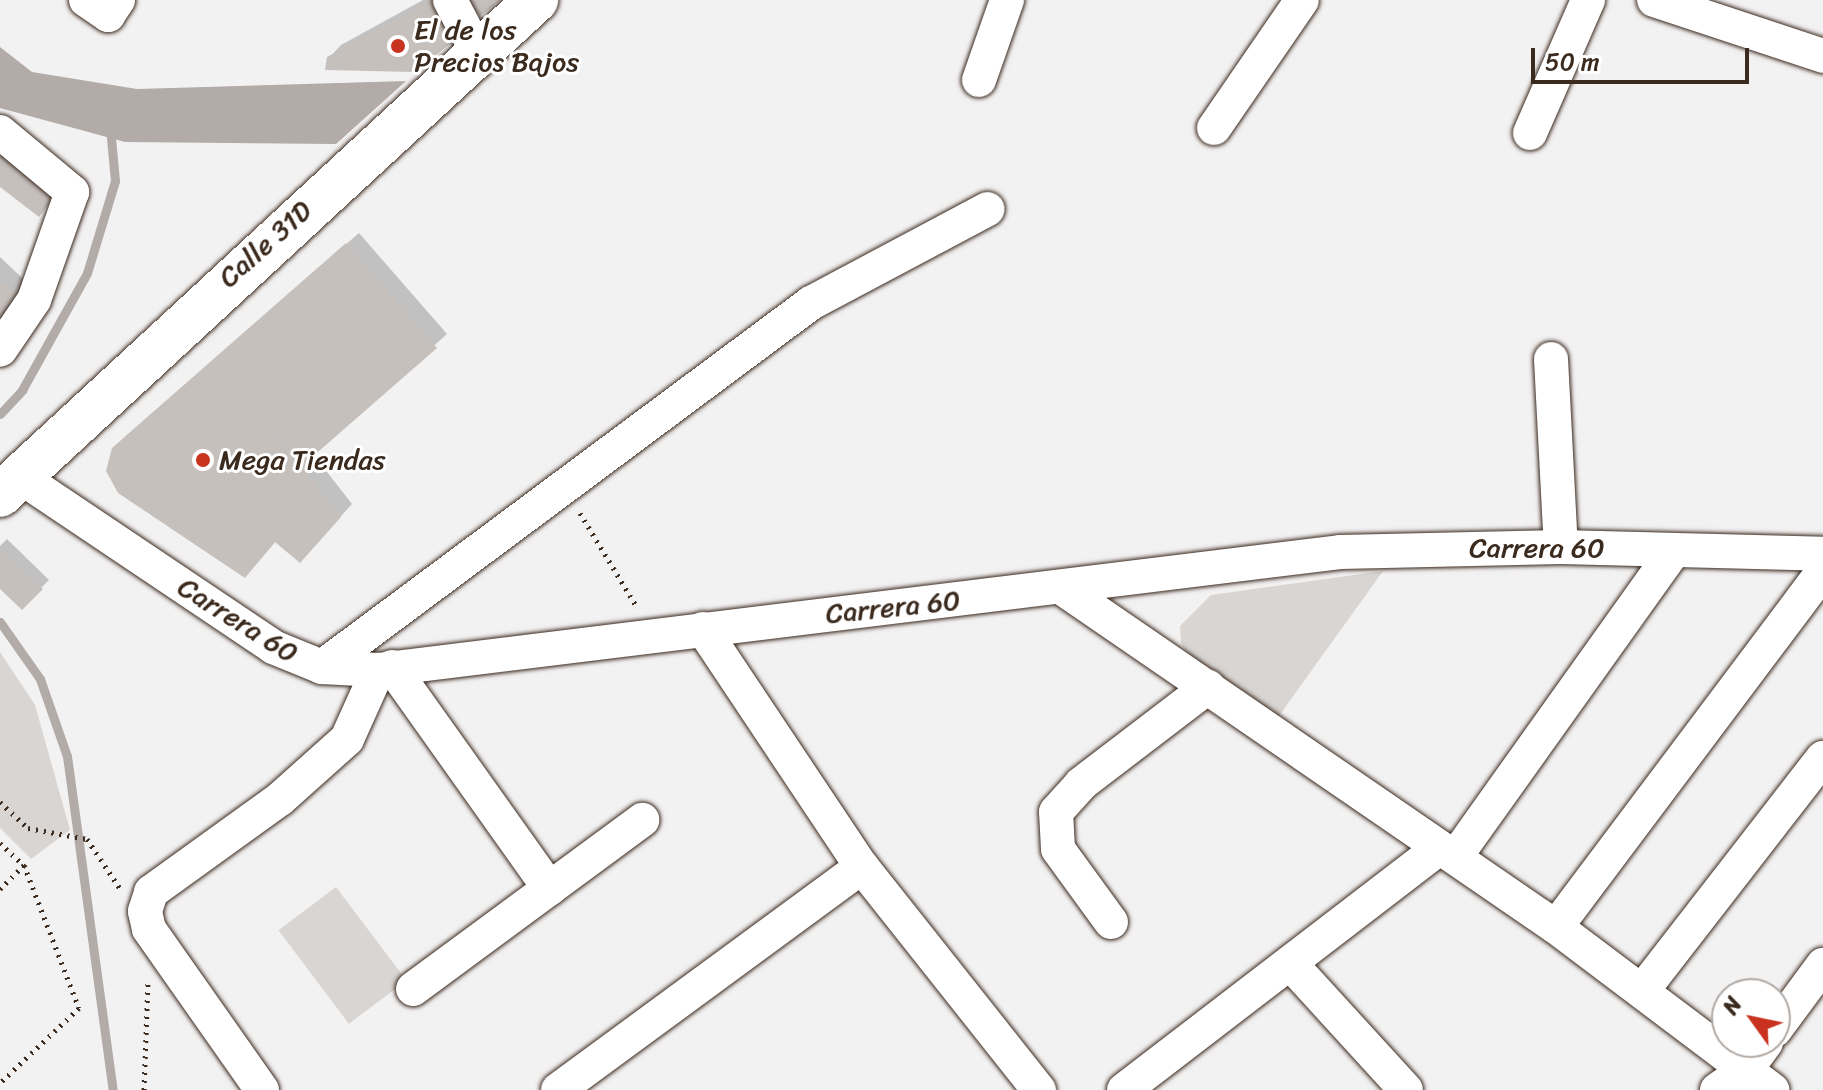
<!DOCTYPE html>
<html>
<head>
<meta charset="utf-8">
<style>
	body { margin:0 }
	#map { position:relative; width:1823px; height:1090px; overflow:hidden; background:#f3f2f2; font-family:Sriracha,sans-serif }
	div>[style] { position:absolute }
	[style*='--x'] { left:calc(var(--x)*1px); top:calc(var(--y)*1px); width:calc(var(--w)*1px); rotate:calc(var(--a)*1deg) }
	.green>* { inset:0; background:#d8d5d2; transform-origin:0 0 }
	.water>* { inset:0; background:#b2aba7 }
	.shadow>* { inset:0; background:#0003 }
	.stream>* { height:9px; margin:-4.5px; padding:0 4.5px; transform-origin:4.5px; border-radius:4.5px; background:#b2aba7 }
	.building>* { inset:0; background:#c6c0bd }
	.path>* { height:5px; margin-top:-2.5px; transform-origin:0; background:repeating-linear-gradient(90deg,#3b2a1e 0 2px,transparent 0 8px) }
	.roads { filter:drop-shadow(0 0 2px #3b2a1e) drop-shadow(0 0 2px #3b2a1e) }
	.street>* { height:34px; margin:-17px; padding:0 17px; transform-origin:17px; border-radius:17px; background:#fff }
	.secondary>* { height:44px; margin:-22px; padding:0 22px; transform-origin:22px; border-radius:22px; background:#fff }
	.dots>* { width:22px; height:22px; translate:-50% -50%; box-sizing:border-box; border:4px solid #fff; border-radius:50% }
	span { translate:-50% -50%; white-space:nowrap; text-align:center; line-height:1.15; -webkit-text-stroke:6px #fff; paint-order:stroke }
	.poi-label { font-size:28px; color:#3b2a1e }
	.left { translate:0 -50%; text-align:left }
	.street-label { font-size:28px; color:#3b2a1e }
	.north { position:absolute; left:1711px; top:978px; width:80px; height:80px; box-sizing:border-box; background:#fff; border:2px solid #b1aaa5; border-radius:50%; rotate:303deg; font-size:22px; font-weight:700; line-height:32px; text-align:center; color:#3b2a1e }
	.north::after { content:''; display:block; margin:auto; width:28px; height:36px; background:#c8321e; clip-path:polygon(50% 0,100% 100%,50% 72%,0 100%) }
	.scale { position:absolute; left:1531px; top:48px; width:218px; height:36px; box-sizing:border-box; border:4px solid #3b2a1e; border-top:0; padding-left:10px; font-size:24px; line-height:28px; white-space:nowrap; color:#3b2a1e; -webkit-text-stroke:6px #fff; paint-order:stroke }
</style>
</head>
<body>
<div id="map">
	<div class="green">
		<div style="clip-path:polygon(1383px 571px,1276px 720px,1188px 656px,1181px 643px,1180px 626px,1211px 595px)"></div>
		<div style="clip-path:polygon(0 652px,35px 705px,70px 830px,31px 859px,0 828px)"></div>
		<div style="left:336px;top:887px;width:117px;height:72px;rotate:53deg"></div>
	</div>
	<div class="water">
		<div style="clip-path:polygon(0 47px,32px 72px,137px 89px,406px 81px,336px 144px,125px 142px,0 108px)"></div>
	</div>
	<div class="shadow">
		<div style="clip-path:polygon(423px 0,462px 0,329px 58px,341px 45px)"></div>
		<div style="clip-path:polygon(359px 233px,447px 334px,313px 454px,352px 504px,312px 548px,276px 541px,257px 563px,126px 436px)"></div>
		<div style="clip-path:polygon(0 257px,35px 290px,0 328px)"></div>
		<div style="clip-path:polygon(7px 539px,49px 580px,22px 607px,0 586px,0 546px)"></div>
	</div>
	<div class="stream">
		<div style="--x:0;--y:414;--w:33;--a:-47"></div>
		<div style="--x:22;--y:390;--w:134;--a:-60.9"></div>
		<div style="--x:87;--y:273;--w:96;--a:-73.1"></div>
		<div style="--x:115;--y:181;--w:54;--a:-95.3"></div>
		<div style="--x:0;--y:622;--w:70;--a:54.9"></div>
		<div style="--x:40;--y:679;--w:82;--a:70.7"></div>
		<div style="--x:67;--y:756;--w:337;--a:82.2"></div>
	</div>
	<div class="building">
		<div style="clip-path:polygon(430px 0,444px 0,463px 34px,414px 72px,325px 70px,327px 57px)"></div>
		<div style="clip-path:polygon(467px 0,501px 0,480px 16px)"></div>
		<div style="clip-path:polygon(0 147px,59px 191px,39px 217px,0 187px)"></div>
		<div style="clip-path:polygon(346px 243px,437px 348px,303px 465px,259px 415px,341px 517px,300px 563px,275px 542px,245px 578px,118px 493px,106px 471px,112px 448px)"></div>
		<div style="clip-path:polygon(0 281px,25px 303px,0 330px)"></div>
		<div style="clip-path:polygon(0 547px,43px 589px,22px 610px,0 589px)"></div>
	</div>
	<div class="path">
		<div style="--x:580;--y:513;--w:110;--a:58.8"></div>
		<div style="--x:0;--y:802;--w:38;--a:43"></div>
		<div style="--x:28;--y:828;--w:60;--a:10.6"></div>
		<div style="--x:87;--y:839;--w:61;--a:56.3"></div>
		<div style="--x:0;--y:843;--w:33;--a:43"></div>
		<div style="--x:24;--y:865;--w:153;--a:69"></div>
		<div style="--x:79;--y:1008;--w:109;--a:136.5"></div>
		<div style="--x:0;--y:889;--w:34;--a:-45"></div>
		<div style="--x:144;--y:1090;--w:107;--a:-87.9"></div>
	</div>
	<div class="roads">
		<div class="street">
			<div style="--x:86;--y:0;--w:27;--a:34"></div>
			<div style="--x:108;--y:15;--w:18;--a:-56"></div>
			<div style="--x:450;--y:0;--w:60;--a:62.2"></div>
			<div style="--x:1654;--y:0;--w:178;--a:18.3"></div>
			<div style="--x:979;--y:80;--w:85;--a:-70.7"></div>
			<div style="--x:1214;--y:128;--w:155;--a:-55.5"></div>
			<div style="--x:0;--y:132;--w:94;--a:39.8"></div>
			<div style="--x:72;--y:192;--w:114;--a:109.4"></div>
			<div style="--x:34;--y:300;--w:60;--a:124.2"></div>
			<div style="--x:1530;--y:133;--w:145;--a:-66.4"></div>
			<div style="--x:1551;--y:359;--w:188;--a:87"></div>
			<div style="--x:19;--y:476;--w:306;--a:33.9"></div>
			<div style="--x:273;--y:647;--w:53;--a:22.2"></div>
			<div style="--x:322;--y:667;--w:56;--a:3.1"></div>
			<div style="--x:378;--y:670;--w:969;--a:-6.99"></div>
			<div style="--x:1340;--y:552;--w:221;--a:-1.3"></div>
			<div style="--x:1561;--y:547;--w:262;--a:1.5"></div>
			<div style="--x:1062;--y:588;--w:599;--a:34.46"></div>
			<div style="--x:1556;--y:927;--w:271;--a:37"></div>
			<div style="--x:703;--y:629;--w:286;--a:56.3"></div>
			<div style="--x:862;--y:867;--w:285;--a:51.6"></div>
			<div style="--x:322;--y:667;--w:610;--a:-36.66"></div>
			<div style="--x:811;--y:303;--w:200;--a:-28"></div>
			<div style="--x:392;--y:667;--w:272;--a:54.6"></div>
			<div style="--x:1456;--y:856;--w:376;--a:-54.5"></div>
			<div style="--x:1111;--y:922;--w:90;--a:-126"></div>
			<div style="--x:1058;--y:849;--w:37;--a:-93"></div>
			<div style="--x:1056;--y:812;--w:38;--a:-48"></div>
			<div style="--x:1081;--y:784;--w:160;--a:-37.4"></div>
			<div style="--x:1556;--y:927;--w:445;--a:-53.1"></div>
			<div style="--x:1290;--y:963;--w:172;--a:47.6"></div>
			<div style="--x:413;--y:989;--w:285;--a:-36.4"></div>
			<div style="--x:1642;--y:991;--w:295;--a:-52.2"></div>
			<div style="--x:1775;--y:1030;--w:81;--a:-53.6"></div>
			<div style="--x:262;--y:1090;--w:197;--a:-125.1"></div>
			<div style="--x:149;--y:929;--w:18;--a:-103"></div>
			<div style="--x:145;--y:911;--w:20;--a:-72"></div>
			<div style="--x:151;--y:892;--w:159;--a:-35.8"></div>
			<div style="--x:280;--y:799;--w:90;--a:-41.8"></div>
			<div style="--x:347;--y:739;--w:76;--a:-65.8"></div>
			<div style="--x:558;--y:1090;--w:377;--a:-36.3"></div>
			<div style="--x:1124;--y:1090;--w:397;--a:-37.5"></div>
			<div style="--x:1717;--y:1090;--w:35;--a:-35"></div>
			<div style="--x:1746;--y:1070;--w:34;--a:-54"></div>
		</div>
		<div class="secondary">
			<div style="--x:0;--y:495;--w:730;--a:-42.72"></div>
		</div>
	</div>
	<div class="dots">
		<div style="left:398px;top:46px;background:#c8321e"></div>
		<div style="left:203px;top:460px;background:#c8321e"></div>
	</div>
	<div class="poi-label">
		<span class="left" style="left:414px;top:46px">El de los<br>Precios Bajos</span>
		<span class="left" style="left:219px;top:460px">Mega Tiendas</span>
	</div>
	<div class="street-label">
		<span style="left:265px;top:244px;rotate:-42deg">Calle 31D</span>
		<span style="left:1537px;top:548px">Carrera 60</span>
		<span style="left:893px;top:607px;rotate:-6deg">Carrera 60</span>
		<span style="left:238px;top:620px;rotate:32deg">Carrera 60</span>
	</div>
	<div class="north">N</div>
	<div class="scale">50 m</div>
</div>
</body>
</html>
